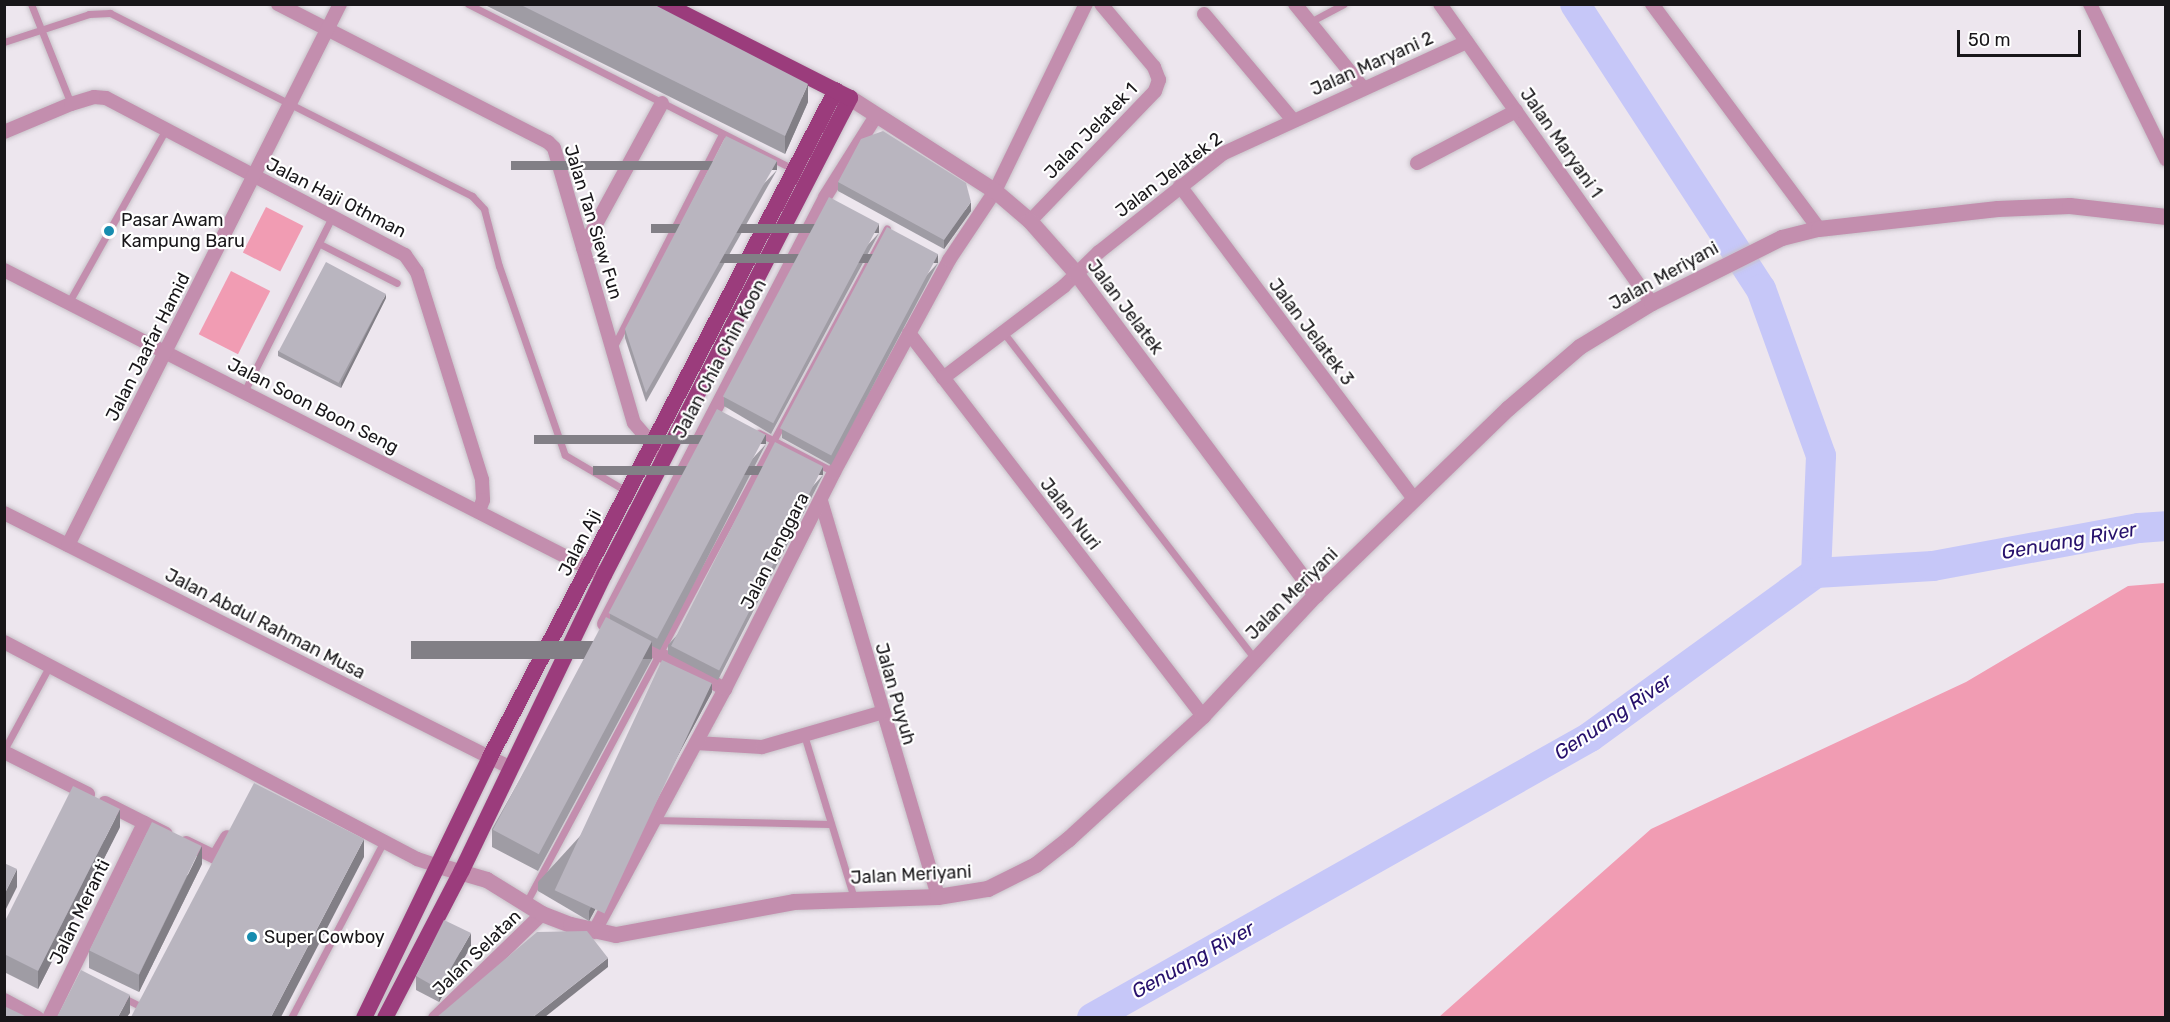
<!DOCTYPE html>
<html>
<head>
<meta charset="utf-8">
<style>
	body { margin:0 }
	#map { position:relative; width:2170px; height:1022px; overflow:hidden; background:#ede6ee; font-family:Rubik,sans-serif }
	div>[style] { position:absolute }
	[style*='--x'] { left:calc(var(--x)*1px); top:calc(var(--y)*1px); width:calc(var(--w)*1px); rotate:calc(var(--a)*1deg) }
	.green>* { inset:0; background:#f19cb3; transform-origin:0 0 }
	.river>* { height:30px; margin:-15px; padding:0 15px; transform-origin:15px; border-radius:15px; background:#c6c7f8 }
	.roads { filter:drop-shadow(0 0 2px #c7c1c8) drop-shadow(0 0 2px #c7c1c8) }
	.service>* { height:7px; margin:-3.5px; padding:0 3.5px; transform-origin:3.5px; border-radius:3.5px; background:#c38eae }
	.minor>* { height:14px; margin:-7px; padding:0 7px; transform-origin:7px; border-radius:7px; background:#c38eae }
	.tertiary>* { height:16px; margin:-8px; padding:0 8px; transform-origin:8px; border-radius:8px; background:#c38eae }
	.primary>* { height:16px; margin:-8px; padding:0 8px; transform-origin:8px; border-radius:8px; background:#9b3c7c }
	.wall>* { inset:0; background:#9f9ca4 }
	.shaded-wall>* { inset:0; background:#827f86; transform-origin:0 0 }
	.building>* { inset:0; background:#b9b5bf; transform-origin:0 0 }
	.dots>* { width:16px; height:16px; translate:-50% -50%; box-sizing:border-box; border:3px solid #fff; border-radius:50% }
	span { translate:-50% -50%; white-space:nowrap; text-align:center; line-height:1.15; -webkit-text-stroke:4.5px #fff; paint-order:stroke }
	.street-label { font-size:18px; color:#181619 }
	.poi-label { font-size:18px; color:#181619 }
	.left { translate:0 -50%; text-align:left }
	.water-label { font-size:20px; color:#27116c; font-style:italic }
	.frame { position:absolute; inset:0; border:6px solid #181619; pointer-events:none }
	.scale { position:absolute; left:1957px; top:30px; width:124px; height:27px; box-sizing:border-box; border:3px solid #181619; border-top:0; padding-left:8px; font-size:18px; line-height:21px; white-space:nowrap; color:#181619; -webkit-text-stroke:4px #fff; paint-order:stroke }
</style>
</head>
<body>
<div id="map">
	<div class="green">
		<div style="left:266px;top:207px;width:42px;height:51px;rotate:27deg"></div>
		<div style="left:231px;top:271px;width:44px;height:71px;rotate:27deg"></div>
		<div style="clip-path:polygon(2165px 583px,2165px 1017px,1439px 1017px,1651px 829px,1966px 682px,2128px 586px)"></div>
	</div>
	<div class="river">
		<div style="--x:1575;--y:4;--w:340;--a:56.9"></div>
		<div style="--x:1761;--y:289;--w:177;--a:70.2"></div>
		<div style="--x:1821;--y:456;--w:117;--a:92.4"></div>
		<div style="--x:1092;--y:1018;--w:572;--a:-29.43"></div>
		<div style="--x:1590;--y:737;--w:279;--a:-36"></div>
		<div style="--x:1816;--y:573;--w:117;--a:-3.4"></div>
		<div style="--x:1933;--y:566;--w:209;--a:-10.5"></div>
		<div style="--x:2139;--y:528;--w:27;--a:-4"></div>
	</div>
	<div class="roads">
		<div class="service">
			<div style="--x:31;--y:4;--w:108;--a:68.2"></div>
			<div style="--x:468;--y:4;--w:367;--a:26.9"></div>
			<div style="--x:1310;--y:22;--w:38;--a:-28"></div>
			<div style="--x:4;--y:42;--w:89;--a:-18.2"></div>
			<div style="--x:89;--y:14;--w:21;--a:-3"></div>
			<div style="--x:110;--y:13;--w:406;--a:26.8"></div>
			<div style="--x:472;--y:196;--w:18;--a:47"></div>
			<div style="--x:484;--y:209;--w:59;--a:75.3"></div>
			<div style="--x:499;--y:266;--w:200;--a:70.8"></div>
			<div style="--x:565;--y:455;--w:73;--a:30.4"></div>
			<div style="--x:320;--y:244;--w:86;--a:26.9"></div>
			<div style="--x:69;--y:302;--w:196;--a:-60.7"></div>
			<div style="--x:1003;--y:332;--w:413;--a:52.4"></div>
			<div style="--x:613;--y:348;--w:240;--a:-63"></div>
			<div style="--x:244;--y:392;--w:196;--a:-63.3"></div>
			<div style="--x:759;--y:433;--w:85;--a:27.5"></div>
			<div style="--x:805;--y:738;--w:167;--a:73"></div>
			<div style="--x:4;--y:750;--w:97;--a:-61.6"></div>
			<div style="--x:653;--y:820;--w:177;--a:1.3"></div>
			<div style="--x:526;--y:903;--w:765;--a:-61.86"></div>
			<div style="--x:122;--y:997;--w:22;--a:27"></div>
			<div style="--x:291;--y:1018;--w:200;--a:-62.3"></div>
		</div>
		<div class="minor">
			<div style="--x:278;--y:4;--w:303;--a:27.1"></div>
			<div style="--x:548;--y:142;--w:8;--a:45"></div>
			<div style="--x:554;--y:148;--w:286;--a:73.8"></div>
			<div style="--x:634;--y:423;--w:37;--a:49"></div>
			<div style="--x:1295;--y:4;--w:108;--a:51"></div>
			<div style="--x:1440;--y:4;--w:367;--a:54.7"></div>
			<div style="--x:1652;--y:4;--w:280;--a:53.4"></div>
			<div style="--x:2090;--y:4;--w:173;--a:63.9"></div>
			<div style="--x:1204;--y:14;--w:137;--a:50"></div>
			<div style="--x:4;--y:132;--w:73;--a:-22.7"></div>
			<div style="--x:71;--y:104;--w:24;--a:-17"></div>
			<div style="--x:94;--y:97;--w:12;--a:5"></div>
			<div style="--x:106;--y:98;--w:338;--a:27.7"></div>
			<div style="--x:405;--y:255;--w:21;--a:55"></div>
			<div style="--x:417;--y:272;--w:218;--a:72.6"></div>
			<div style="--x:482;--y:480;--w:20;--a:87"></div>
			<div style="--x:483;--y:500;--w:12;--a:110"></div>
			<div style="--x:1417;--y:163;--w:112;--a:-27.7"></div>
			<div style="--x:1180;--y:186;--w:391;--a:53.2"></div>
			<div style="--x:1030;--y:221;--w:180;--a:-46.1"></div>
			<div style="--x:1155;--y:91;--w:12;--a:-70"></div>
			<div style="--x:1159;--y:80;--w:14;--a:-111"></div>
			<div style="--x:1154;--y:67;--w:82;--a:-130.1"></div>
			<div style="--x:583;--y:248;--w:165;--a:-61.4"></div>
			<div style="--x:4;--y:270;--w:665;--a:27.03"></div>
			<div style="--x:909;--y:333;--w:483;--a:52.5"></div>
			<div style="--x:943;--y:378;--w:152;--a:-37.2"></div>
			<div style="--x:1064;--y:286;--w:49;--a:-44.2"></div>
			<div style="--x:1099;--y:252;--w:157;--a:-38.5"></div>
			<div style="--x:1222;--y:154;--w:269;--a:-24.6"></div>
			<div style="--x:821;--y:501;--w:413;--a:73.5"></div>
			<div style="--x:4;--y:513;--w:565;--a:26.7"></div>
			<div style="--x:68;--y:545;--w:606;--a:-63.31"></div>
			<div style="--x:604;--y:624;--w:481;--a:-62.6"></div>
			<div style="--x:825;--y:197;--w:96;--a:-57.8"></div>
			<div style="--x:4;--y:642;--w:467;--a:27.7"></div>
			<div style="--x:417;--y:859;--w:23;--a:18"></div>
			<div style="--x:637;--y:642;--w:100;--a:28.1"></div>
			<div style="--x:696;--y:743;--w:66;--a:3.5"></div>
			<div style="--x:762;--y:747;--w:123;--a:-16.1"></div>
			<div style="--x:4;--y:752;--w:94;--a:26.6"></div>
			<div style="--x:105;--y:803;--w:68;--a:26.9"></div>
			<div style="--x:186;--y:843;--w:32;--a:26"></div>
			<div style="--x:215;--y:857;--w:23;--a:-59"></div>
			<div style="--x:594;--y:932;--w:276;--a:-61.7"></div>
			<div style="--x:725;--y:689;--w:243;--a:-63.3"></div>
			<div style="--x:834;--y:472;--w:241;--a:-61.5"></div>
			<div style="--x:949;--y:260;--w:83;--a:-56.3"></div>
			<div style="--x:995;--y:191;--w:208;--a:-64.1"></div>
			<div style="--x:4;--y:1000;--w:38;--a:28"></div>
			<div style="--x:49;--y:1018;--w:217;--a:-64"></div>
			<div style="--x:435;--y:1018;--w:149;--a:-44.2"></div>
		</div>
		<div class="tertiary">
			<div style="--x:850;--y:98;--w:172;--a:32.7"></div>
			<div style="--x:995;--y:191;--w:46;--a:40.6"></div>
			<div style="--x:1030;--y:221;--w:69;--a:48.5"></div>
			<div style="--x:1076;--y:273;--w:402;--a:53.3"></div>
			<div style="--x:439;--y:866;--w:50;--a:16.3"></div>
			<div style="--x:487;--y:880;--w:65;--a:31.7"></div>
			<div style="--x:542;--y:914;--w:31;--a:21"></div>
			<div style="--x:571;--y:925;--w:46;--a:12.5"></div>
			<div style="--x:616;--y:935;--w:181;--a:-10.5"></div>
			<div style="--x:794;--y:902;--w:144;--a:-2"></div>
			<div style="--x:938;--y:897;--w:51;--a:-9.1"></div>
			<div style="--x:988;--y:889;--w:54;--a:-26.6"></div>
			<div style="--x:1036;--y:865;--w:42;--a:-38.2"></div>
			<div style="--x:1069;--y:839;--w:182;--a:-42.5"></div>
			<div style="--x:1203;--y:716;--w:166;--a:-47"></div>
			<div style="--x:1316;--y:595;--w:267;--a:-44.1"></div>
			<div style="--x:1508;--y:409;--w:95;--a:-40.7"></div>
			<div style="--x:1580;--y:347;--w:84;--a:-31.4"></div>
			<div style="--x:1652;--y:303;--w:145;--a:-26.6"></div>
			<div style="--x:1782;--y:238;--w:38;--a:-14"></div>
			<div style="--x:1819;--y:229;--w:180;--a:-6.4"></div>
			<div style="--x:1998;--y:209;--w:72;--a:-2.4"></div>
			<div style="--x:2070;--y:206;--w:97;--a:6.5"></div>
		</div>
		<div class="primary">
			<div style="--x:364;--y:1018;--w:290;--a:-64.2"></div>
			<div style="--x:490;--y:757;--w:751;--a:-62.58"></div>
			<div style="--x:385;--y:1018;--w:167;--a:-62.5"></div>
			<div style="--x:462;--y:870;--w:327;--a:-64.3"></div>
			<div style="--x:604;--y:575;--w:537;--a:-62.72"></div>
			<div style="--x:850;--y:98;--w:208;--a:-153.1"></div>
		</div>
	</div>
	<div class="wall">
		<div style="clip-path:polygon(483px 4px,653px 4px,808px 102px,785px 154px)"></div>
		<div style="clip-path:polygon(777px 170px,646px 402px,625px 338px,625px 329px)"></div>
		<div style="clip-path:polygon(838px 182px,971px 211px,944px 249px,838px 191px)"></div>
		<div style="clip-path:polygon(879px 233px,771px 434px,724px 406px,724px 397px)"></div>
		<div style="clip-path:polygon(938px 263px,831px 465px,782px 438px,782px 429px)"></div>
		<div style="clip-path:polygon(386px 298px,341px 388px,278px 356px,278px 351px)"></div>
		<div style="clip-path:polygon(766px 444px,660px 650px,652px 646px,652px 659px,538px 871px,492px 847px,492px 829px,610px 620px,610px 614px)"></div>
		<div style="clip-path:polygon(823px 475px,718px 680px,668px 654px,668px 645px)"></div>
		<div style="clip-path:polygon(712px 692px,589px 921px,538px 891px,538px 882px)"></div>
		<div style="clip-path:polygon(120px 827px,38px 989px,4px 972px,4px 923px)"></div>
		<div style="clip-path:polygon(202px 864px,139px 992px,89px 968px,89px 950px)"></div>
		<div style="clip-path:polygon(471px 946px,439px 1002px,416px 990px,416px 976px)"></div>
	</div>
	<div class="shaded-wall">
		<div style="clip-path:polygon(808px 84px,808px 102px,785px 154px,785px 136px)"></div>
		<div style="left:777px;top:161px;width:9px;height:266px;rotate:90deg"></div>
		<div style="clip-path:polygon(971px 202px,971px 211px,944px 249px,944px 240px)"></div>
		<div style="left:879px;top:224px;width:9px;height:228px;rotate:90deg"></div>
		<div style="left:938px;top:254px;width:9px;height:229px;rotate:90deg"></div>
		<div style="clip-path:polygon(386px 294px,386px 298px,341px 388px,341px 383px)"></div>
		<div style="left:766px;top:435px;width:9px;height:232px;rotate:90deg"></div>
		<div style="left:823px;top:466px;width:9px;height:230px;rotate:90deg"></div>
		<div style="left:652px;top:641px;width:18px;height:241px;rotate:90deg"></div>
		<div style="clip-path:polygon(712px 683px,712px 692px,589px 921px,589px 911px)"></div>
		<div style="clip-path:polygon(120px 809px,120px 827px,38px 989px,38px 971px)"></div>
		<div style="clip-path:polygon(364px 839px,364px 857px,281px 1017px,271px 1017px)"></div>
		<div style="clip-path:polygon(202px 846px,202px 864px,139px 992px,139px 975px)"></div>
		<div style="clip-path:polygon(17px 869px,17px 887px,4px 913px,4px 895px)"></div>
		<div style="clip-path:polygon(471px 933px,471px 946px,439px 1002px,439px 989px)"></div>
		<div style="clip-path:polygon(608px 958px,608px 967px,545px 1017px,533px 1017px)"></div>
		<div style="clip-path:polygon(130px 995px,130px 1013px,127px 1017px,118px 1017px)"></div>
	</div>
	<div class="building">
		<div style="clip-path:polygon(519px 4px,653px 4px,808px 84px,785px 136px)"></div>
		<div style="clip-path:polygon(883px 131px,966px 183px,971px 202px,944px 240px,838px 182px,861px 139px)"></div>
		<div style="clip-path:polygon(726px 136px,777px 161px,646px 393px,625px 329px)"></div>
		<div style="left:829px;top:197px;width:57px;height:226px;rotate:28deg"></div>
		<div style="left:887px;top:227px;width:58px;height:228px;rotate:28deg"></div>
		<div style="left:326px;top:262px;width:68px;height:101px;rotate:28deg"></div>
		<div style="left:717px;top:409px;width:55px;height:231px;rotate:28deg"></div>
		<div style="left:775px;top:442px;width:54px;height:229px;rotate:27deg"></div>
		<div style="left:606px;top:617px;width:52px;height:241px;rotate:28deg"></div>
		<div style="left:662px;top:660px;width:55px;height:254px;rotate:25deg"></div>
		<div style="clip-path:polygon(254px 783px,364px 839px,271px 1017px,131px 1017px)"></div>
		<div style="clip-path:polygon(73px 786px,120px 809px,38px 971px,4px 954px,4px 923px)"></div>
		<div style="left:152px;top:822px;width:55px;height:143px;rotate:26deg"></div>
		<div style="clip-path:polygon(4px 863px,17px 869px,4px 895px)"></div>
		<div style="clip-path:polygon(444px 920px,471px 933px,439px 989px,416px 976px)"></div>
		<div style="clip-path:polygon(587px 931px,608px 958px,533px 1017px,437px 1017px,537px 932px)"></div>
		<div style="clip-path:polygon(81px 970px,130px 995px,118px 1017px,57px 1017px)"></div>
		<div style="clip-path:polygon(4px 1006px,27px 1017px,4px 1017px)"></div>
	</div>
	<div class="dots">
		<div style="left:109px;top:231px;background:#168caf"></div>
		<div style="left:252px;top:937px;background:#168caf"></div>
	</div>
	<div class="street-label">
		<span style="left:1372px;top:64px;rotate:-24deg">Jalan Maryani 2</span>
		<span style="left:1091px;top:131px;rotate:-46deg">Jalan Jelatek 1</span>
		<span style="left:1561px;top:143px;rotate:55deg">Jalan Maryani 1</span>
		<span style="left:1169px;top:175px;rotate:-37deg">Jalan Jelatek 2</span>
		<span style="left:336px;top:198px;rotate:27deg">Jalan Haji Othman</span>
		<span style="left:593px;top:222px;rotate:73deg">Jalan Tan Siew Fun</span>
		<span style="left:1664px;top:276px;rotate:-29deg">Jalan Meriyani</span>
		<span style="left:1125px;top:307px;rotate:53deg">Jalan Jelatek</span>
		<span style="left:1311px;top:332px;rotate:53deg">Jalan Jelatek 3</span>
		<span style="left:148px;top:347px;rotate:-63deg">Jalan Jaafar Hamid</span>
		<span style="left:720px;top:359px;rotate:-62deg">Jalan Chia Chin Koon</span>
		<span style="left:313px;top:406px;rotate:27deg">Jalan Soon Boon Seng</span>
		<span style="left:1070px;top:514px;rotate:52deg">Jalan Nuri</span>
		<span style="left:580px;top:543px;rotate:-63deg">Jalan Aji</span>
		<span style="left:775px;top:551px;rotate:-63deg">Jalan Tenggara</span>
		<span style="left:1292px;top:594px;rotate:-45deg">Jalan Meriyani</span>
		<span style="left:265px;top:624px;rotate:27deg">Jalan Abdul Rahman Musa</span>
		<span style="left:895px;top:694px;rotate:74deg">Jalan Puyuh</span>
		<span style="left:911px;top:875px;rotate:-3deg">Jalan Meriyani</span>
		<span style="left:80px;top:912px;rotate:-64deg">Jalan Meranti</span>
		<span style="left:477px;top:953px;rotate:-44deg">Jalan Selatan</span>
	</div>
	<div class="poi-label">
		<span class="left" style="left:121px;top:231px">Pasar Awam<br>Kampung Baru</span>
		<span class="left" style="left:264px;top:937px">Super Cowboy</span>
	</div>
	<div class="water-label">
		<span style="left:2069px;top:541px;rotate:-10deg">Genuang River</span>
		<span style="left:1613px;top:717px;rotate:-34deg">Genuang River</span>
		<span style="left:1193px;top:960px;rotate:-29deg">Genuang River</span>
	</div>
	<div class="frame"></div>
	<div class="scale">50 m</div>
</div>
</body>
</html>
